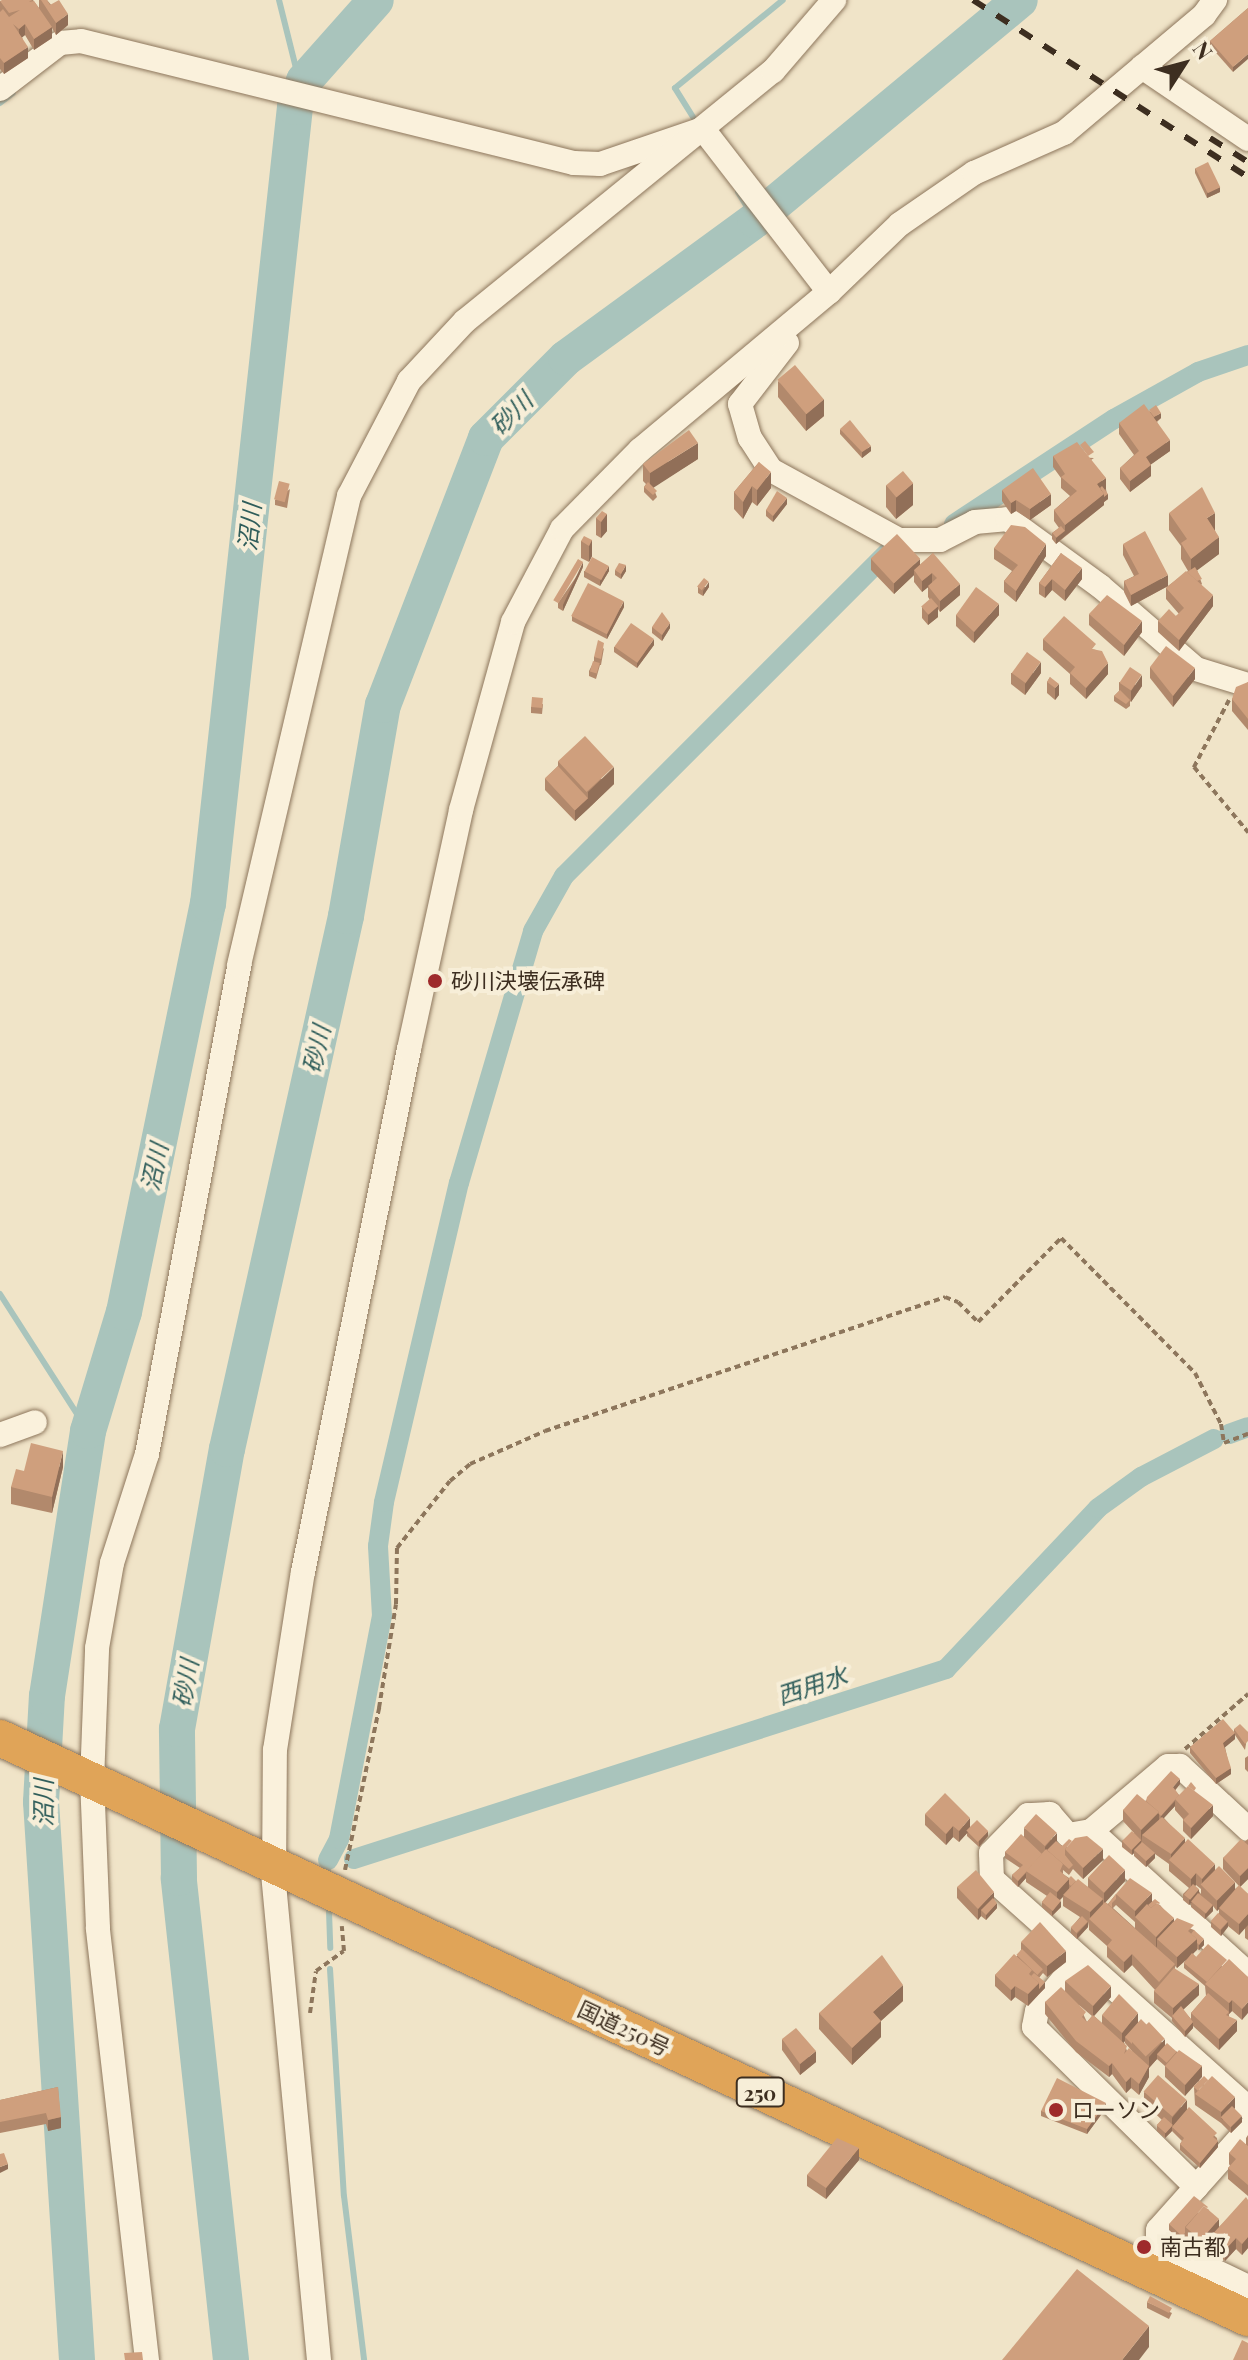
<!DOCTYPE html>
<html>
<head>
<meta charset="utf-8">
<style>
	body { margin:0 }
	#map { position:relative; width:1248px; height:2360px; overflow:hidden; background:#f0e4c8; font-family:"Playfair Display","Noto Sans JP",serif }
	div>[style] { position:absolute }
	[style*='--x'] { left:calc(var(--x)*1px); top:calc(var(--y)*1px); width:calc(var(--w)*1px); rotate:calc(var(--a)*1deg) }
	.stream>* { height:6px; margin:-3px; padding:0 3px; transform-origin:3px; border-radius:3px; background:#a9c4bc }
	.canal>* { height:20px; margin:-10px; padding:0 10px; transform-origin:10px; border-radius:10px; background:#a9c4bc }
	.river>* { height:36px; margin:-18px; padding:0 18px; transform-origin:18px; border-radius:18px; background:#a9c4bc }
	.path>* { height:4px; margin-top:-2px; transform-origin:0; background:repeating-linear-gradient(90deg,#8d765c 0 6px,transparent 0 10px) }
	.roads { filter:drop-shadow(0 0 2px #8d765c) drop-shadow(0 0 2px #8d765c) }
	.minor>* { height:24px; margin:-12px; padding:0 12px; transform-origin:12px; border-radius:12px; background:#faf1dc }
	.highway>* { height:36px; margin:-18px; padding:0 18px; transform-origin:18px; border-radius:18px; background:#e0a458 }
	.rail>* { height:6px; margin-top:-3px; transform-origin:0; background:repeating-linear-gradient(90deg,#3d2e20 0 14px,transparent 0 28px) }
	.wall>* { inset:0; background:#b2896c }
	.shaded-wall>* { inset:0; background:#916f58 }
	.building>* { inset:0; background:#cf9f7d; transform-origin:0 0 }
	.dots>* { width:22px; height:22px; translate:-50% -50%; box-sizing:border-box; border:4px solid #f7eed8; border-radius:50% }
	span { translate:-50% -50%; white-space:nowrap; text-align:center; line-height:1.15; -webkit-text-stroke:8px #f7eed8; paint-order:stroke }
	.shield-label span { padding:2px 6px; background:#f7eed8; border:2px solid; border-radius:6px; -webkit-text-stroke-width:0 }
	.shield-label { font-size:20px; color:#3d2e20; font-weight:700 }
	.poi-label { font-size:22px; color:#3d2e20 }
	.left { translate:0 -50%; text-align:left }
	.street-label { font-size:22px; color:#3d2e20 }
	.water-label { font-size:24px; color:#2f5d5a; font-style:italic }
	.north { position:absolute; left:1144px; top:24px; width:80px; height:80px; -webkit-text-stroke:6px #f7eed8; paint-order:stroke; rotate:54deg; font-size:22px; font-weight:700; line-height:32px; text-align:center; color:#3d2e20 }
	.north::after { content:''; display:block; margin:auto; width:28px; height:36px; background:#3d2e20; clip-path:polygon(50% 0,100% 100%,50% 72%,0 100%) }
</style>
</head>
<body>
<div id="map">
	<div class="stream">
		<div style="--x:279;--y:0;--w:74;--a:76"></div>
		<div style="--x:297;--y:72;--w:11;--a:52"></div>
		<div style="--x:0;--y:103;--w:16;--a:-38"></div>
		<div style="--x:693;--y:117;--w:34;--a:-122"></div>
		<div style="--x:675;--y:88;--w:139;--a:-39.2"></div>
		<div style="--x:738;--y:192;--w:33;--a:59"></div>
		<div style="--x:0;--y:1294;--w:163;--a:57.3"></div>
		<div style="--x:328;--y:1860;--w:10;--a:90"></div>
		<div style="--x:329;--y:1911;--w:37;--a:88"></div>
		<div style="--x:330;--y:1969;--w:227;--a:86.5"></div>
		<div style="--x:344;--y:2196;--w:165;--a:83"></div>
	</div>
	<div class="canal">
		<div style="--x:954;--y:524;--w:191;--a:-33.3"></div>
		<div style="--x:1114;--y:419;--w:96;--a:-29.2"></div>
		<div style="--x:1198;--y:372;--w:53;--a:-18.8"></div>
		<div style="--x:1229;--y:1434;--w:20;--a:-20"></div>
		<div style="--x:354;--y:1859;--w:622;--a:-17.79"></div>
		<div style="--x:946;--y:1669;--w:221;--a:-46.6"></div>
		<div style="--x:1098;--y:1508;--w:53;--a:-35.8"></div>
		<div style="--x:1141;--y:1477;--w:82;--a:-27.5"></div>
		<div style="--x:328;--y:1860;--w:24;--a:-62"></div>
		<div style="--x:339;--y:1839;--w:227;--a:-79.1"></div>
		<div style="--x:382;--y:1616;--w:70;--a:-93.3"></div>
		<div style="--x:378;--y:1546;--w:44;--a:-82.2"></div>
		<div style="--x:384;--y:1502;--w:328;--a:-76.8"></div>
		<div style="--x:459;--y:1183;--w:263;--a:-73.6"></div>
		<div style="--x:533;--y:931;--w:63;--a:-60.6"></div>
		<div style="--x:564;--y:876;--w:460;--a:-45"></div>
	</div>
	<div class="river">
		<div style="--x:77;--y:2360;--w:559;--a:-93.69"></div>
		<div style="--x:41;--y:1802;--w:106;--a:-86.8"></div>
		<div style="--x:47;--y:1696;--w:268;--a:-81.2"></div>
		<div style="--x:88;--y:1431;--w:124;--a:-73.2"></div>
		<div style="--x:124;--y:1312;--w:417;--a:-78.4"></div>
		<div style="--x:208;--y:904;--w:802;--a:-83.77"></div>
		<div style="--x:295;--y:107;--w:28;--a:-71"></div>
		<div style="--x:304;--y:81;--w:108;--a:-48.4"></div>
		<div style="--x:231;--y:2360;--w:485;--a:-96.2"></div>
		<div style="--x:179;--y:1878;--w:149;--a:-90.8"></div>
		<div style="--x:177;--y:1729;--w:284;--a:-79.9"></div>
		<div style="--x:227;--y:1449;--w:546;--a:-77.41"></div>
		<div style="--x:346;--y:916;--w:214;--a:-80.1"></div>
		<div style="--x:383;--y:705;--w:286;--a:-68.9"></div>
		<div style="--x:486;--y:438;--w:113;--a:-45"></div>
		<div style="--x:566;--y:358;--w:234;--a:-36.1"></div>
		<div style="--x:755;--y:220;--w:344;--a:-39.7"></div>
	</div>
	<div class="path">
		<div style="--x:1229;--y:700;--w:76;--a:117.6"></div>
		<div style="--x:1194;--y:767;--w:85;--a:50.3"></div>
		<div style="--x:1185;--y:1749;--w:84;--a:-41.1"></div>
		<div style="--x:345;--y:1870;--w:166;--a:-78.1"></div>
		<div style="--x:379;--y:1708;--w:105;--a:-80.7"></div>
		<div style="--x:396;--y:1604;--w:56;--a:-89"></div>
		<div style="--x:397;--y:1548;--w:85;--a:-51.7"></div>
		<div style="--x:450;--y:1481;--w:26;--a:-40"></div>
		<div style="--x:470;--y:1464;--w:82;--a:-23.7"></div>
		<div style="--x:545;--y:1431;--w:422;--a:-18.5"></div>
		<div style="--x:945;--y:1297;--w:14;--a:21"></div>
		<div style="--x:958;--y:1302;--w:28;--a:45"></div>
		<div style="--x:978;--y:1322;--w:118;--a:-45.3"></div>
		<div style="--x:1061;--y:1238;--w:190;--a:45.2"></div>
		<div style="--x:1195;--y:1373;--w:57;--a:63"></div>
		<div style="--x:1221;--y:1424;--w:19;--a:81"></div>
		<div style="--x:1224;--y:1443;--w:26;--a:-21"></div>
		<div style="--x:310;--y:2013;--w:42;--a:-81.9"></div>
		<div style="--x:316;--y:1971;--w:34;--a:-36"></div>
		<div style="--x:344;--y:1951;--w:25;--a:-95"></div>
	</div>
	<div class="roads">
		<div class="minor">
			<div style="--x:1142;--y:67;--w:128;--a:34.2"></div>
			<div style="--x:0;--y:89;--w:76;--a:-37.5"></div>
			<div style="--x:60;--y:43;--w:21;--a:-5"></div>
			<div style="--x:81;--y:41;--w:508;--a:13.9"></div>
			<div style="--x:574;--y:163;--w:26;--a:2"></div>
			<div style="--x:600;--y:164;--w:109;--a:-18.8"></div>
			<div style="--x:703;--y:129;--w:206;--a:52.3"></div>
			<div style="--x:787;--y:343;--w:77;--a:127.6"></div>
			<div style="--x:740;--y:404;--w:35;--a:74"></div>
			<div style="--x:750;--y:438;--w:38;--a:57"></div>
			<div style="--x:771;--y:470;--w:146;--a:28.7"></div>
			<div style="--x:899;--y:540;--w:41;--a:0"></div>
			<div style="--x:940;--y:540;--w:39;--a:-27"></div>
			<div style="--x:975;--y:522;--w:33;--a:-5"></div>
			<div style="--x:1008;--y:519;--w:114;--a:36.1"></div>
			<div style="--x:1100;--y:586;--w:127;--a:40.8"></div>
			<div style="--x:1196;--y:669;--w:54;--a:17.1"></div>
			<div style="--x:0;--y:1435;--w:37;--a:-20"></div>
			<div style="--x:1248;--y:1829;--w:93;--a:-137.2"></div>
			<div style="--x:1180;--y:1766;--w:12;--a:180"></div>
			<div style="--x:1168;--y:1766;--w:101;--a:139.8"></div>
			<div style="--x:1091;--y:1831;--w:23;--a:170"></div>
			<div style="--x:1068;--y:1835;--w:28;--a:-131"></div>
			<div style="--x:1050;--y:1814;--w:22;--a:177"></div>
			<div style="--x:1028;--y:1815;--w:53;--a:134.2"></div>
			<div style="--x:991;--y:1853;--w:26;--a:88"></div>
			<div style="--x:992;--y:1879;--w:343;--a:41.8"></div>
			<div style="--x:1091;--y:1831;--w:212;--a:42.3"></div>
			<div style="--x:1080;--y:1959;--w:67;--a:129.6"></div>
			<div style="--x:1037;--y:2011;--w:16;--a:101"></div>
			<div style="--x:1034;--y:2027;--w:228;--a:44.6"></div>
			<div style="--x:1248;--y:2129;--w:135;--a:131.7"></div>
			<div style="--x:1158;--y:2230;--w:14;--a:90"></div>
			<div style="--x:1158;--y:2244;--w:100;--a:25.5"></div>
			<div style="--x:147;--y:2360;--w:435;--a:-96.5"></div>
			<div style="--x:98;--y:1928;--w:147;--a:-92.3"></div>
			<div style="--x:92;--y:1781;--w:133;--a:-87.8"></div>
			<div style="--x:97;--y:1648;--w:86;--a:-80"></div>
			<div style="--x:112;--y:1563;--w:114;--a:-72.2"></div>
			<div style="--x:147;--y:1454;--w:498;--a:-79.3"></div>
			<div style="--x:239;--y:965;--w:482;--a:-76.8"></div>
			<div style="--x:349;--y:496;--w:130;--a:-62.4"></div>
			<div style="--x:409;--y:381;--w:82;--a:-47"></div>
			<div style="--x:465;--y:321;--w:397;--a:-39.1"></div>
			<div style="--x:773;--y:71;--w:94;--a:-49.3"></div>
			<div style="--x:319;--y:2360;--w:482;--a:-95.4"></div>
			<div style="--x:274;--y:1880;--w:130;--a:-89.6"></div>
			<div style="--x:275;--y:1750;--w:180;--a:-81.1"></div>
			<div style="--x:303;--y:1572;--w:534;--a:-78.54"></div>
			<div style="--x:409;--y:1049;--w:245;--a:-77.7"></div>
			<div style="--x:461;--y:810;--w:195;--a:-74.5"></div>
			<div style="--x:513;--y:622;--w:105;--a:-62.2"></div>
			<div style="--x:562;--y:529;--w:111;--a:-45.4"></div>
			<div style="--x:640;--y:450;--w:246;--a:-39.9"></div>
			<div style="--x:829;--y:292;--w:98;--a:-43.8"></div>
			<div style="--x:900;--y:224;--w:90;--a:-34.6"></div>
			<div style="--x:974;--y:173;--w:98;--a:-24"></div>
			<div style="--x:1064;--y:133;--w:183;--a:-40.1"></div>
			<div style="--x:1204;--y:15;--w:19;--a:-54"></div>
		</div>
		<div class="highway">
			<div style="--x:0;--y:1738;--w:1376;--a:24.93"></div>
		</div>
	</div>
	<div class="rail">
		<div style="--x:973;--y:0;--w:327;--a:32.8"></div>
		<div style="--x:1210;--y:138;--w:45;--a:32.3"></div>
	</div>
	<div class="wall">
		<div style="clip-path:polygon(33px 0,39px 8px,39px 0,47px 0,68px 25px,56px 35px,52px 28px,52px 38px,34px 50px,25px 35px,22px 37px,28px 58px,4px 74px,0 69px,0 1px)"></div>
		<div style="clip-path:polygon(1248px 8px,1233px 72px,1210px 46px,1210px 41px)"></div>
		<div style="clip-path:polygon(1195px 168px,1220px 192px,1207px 198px,1195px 173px)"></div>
		<div style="clip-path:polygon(778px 381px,824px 416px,806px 431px,778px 397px)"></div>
		<div style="clip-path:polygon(1149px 411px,1161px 418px,1157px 422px,1170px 451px,1151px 464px,1151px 476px,1130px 492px,1120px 479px,1120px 468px,1134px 455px,1119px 434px,1119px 423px)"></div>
		<div style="clip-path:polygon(840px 429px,871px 451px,862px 458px,840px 434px)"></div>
		<div style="clip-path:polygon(1053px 456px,1094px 458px,1091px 460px,1106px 489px,1108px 499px,1104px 502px,1104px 505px,1056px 544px,1052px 539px,1052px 533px,1059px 528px,1054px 521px,1054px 510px,1070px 496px,1061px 488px,1061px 478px,1053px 467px)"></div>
		<div style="clip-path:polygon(698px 459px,653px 487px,657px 497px,653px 501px,644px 492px,644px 487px,646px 484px,643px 481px,643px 464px)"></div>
		<div style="clip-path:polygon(759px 462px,771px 488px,757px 506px,752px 502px,743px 519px,734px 509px,734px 492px)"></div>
		<div style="clip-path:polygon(886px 485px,913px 505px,896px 519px,886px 507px)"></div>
		<div style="clip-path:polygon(290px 489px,287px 508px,275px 505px,275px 500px)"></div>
		<div style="clip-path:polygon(1002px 490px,1051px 505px,1030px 520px,1016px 511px,1011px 514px,1002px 501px)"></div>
		<div style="clip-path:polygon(787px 504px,773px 522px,766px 516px,766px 510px)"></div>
		<div style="clip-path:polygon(1169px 513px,1215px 530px,1219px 554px,1197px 570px,1202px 584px,1201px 585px,1213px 606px,1179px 651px,1158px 632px,1158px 621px,1176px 616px,1179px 614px,1166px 599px,1166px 588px,1168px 586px,1131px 606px,1124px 592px,1124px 581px,1134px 576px,1123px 555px,1123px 544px,1168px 586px,1188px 571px,1181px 559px,1181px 546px,1169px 530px)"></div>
		<div style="clip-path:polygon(607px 514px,607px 531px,601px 538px,596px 535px,596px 518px)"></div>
		<div style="clip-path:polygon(592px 540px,592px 556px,589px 562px,581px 558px,581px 541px)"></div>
		<div style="clip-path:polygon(994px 548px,1046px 556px,1016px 602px,1004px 592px,1004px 581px,1012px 571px,994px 559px)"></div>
		<div style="clip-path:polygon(933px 553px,960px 595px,940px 612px,938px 609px,938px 617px,928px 625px,922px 618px,922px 607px,930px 600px,928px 597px,928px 587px,922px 592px,914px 582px,914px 575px,894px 594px,871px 570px,871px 559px,920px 565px)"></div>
		<div style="clip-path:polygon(1061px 553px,1082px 579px,1065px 601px,1052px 590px,1045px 598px,1039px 594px,1039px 583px)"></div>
		<div style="clip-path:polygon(583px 567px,563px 611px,558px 608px,558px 603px)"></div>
		<div style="clip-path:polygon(615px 570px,626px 571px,621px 579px,615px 575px)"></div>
		<div style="clip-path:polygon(584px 571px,609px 571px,600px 586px,584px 577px)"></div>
		<div style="clip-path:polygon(698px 587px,709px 587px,703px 596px,698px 593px)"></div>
		<div style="clip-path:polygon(624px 607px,607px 639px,572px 621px,572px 616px)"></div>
		<div style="clip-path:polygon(1089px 614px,1142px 632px,1124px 656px,1089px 625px)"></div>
		<div style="clip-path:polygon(956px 615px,999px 615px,974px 643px,956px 626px)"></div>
		<div style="clip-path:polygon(652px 627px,670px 628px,662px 641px,652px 633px)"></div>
		<div style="clip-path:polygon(1043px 639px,1096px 650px,1108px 674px,1086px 699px,1070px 684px,1070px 674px,1043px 650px)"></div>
		<div style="clip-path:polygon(654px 645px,637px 668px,614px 652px,614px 647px)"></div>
		<div style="clip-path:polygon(604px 648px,601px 665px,600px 665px,596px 679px,589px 676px,589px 671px,594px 661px,594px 657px)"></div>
		<div style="clip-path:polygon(1150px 667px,1195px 679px,1173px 707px,1150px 678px)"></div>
		<div style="clip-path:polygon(1011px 673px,1041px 673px,1025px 695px,1011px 684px)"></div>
		<div style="clip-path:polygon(1050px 677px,1059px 695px,1055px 700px,1047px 693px,1047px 682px)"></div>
		<div style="clip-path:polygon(1119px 682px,1142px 686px,1131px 702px,1130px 701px,1130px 706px,1126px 709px,1114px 701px,1114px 696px,1119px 691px)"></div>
		<div style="clip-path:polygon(1248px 682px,1248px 730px,1232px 711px,1232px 699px)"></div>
		<div style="clip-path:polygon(543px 704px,542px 714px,531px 713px,531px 707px)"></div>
		<div style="clip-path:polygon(558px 761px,614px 784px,575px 821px,545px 790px,545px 779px,558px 766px)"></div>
		<div style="clip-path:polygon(63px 1467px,52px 1513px,11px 1504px,11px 1487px,24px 1471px)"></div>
		<div style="clip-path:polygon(1234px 1729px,1248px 1732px,1245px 1750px,1235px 1735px,1235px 1739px,1225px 1747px,1231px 1774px,1216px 1784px,1190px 1753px,1190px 1747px,1234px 1732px)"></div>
		<div style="clip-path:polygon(1248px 1756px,1248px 1772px,1245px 1769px,1245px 1758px)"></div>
		<div style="clip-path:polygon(evenodd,1180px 1784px,1175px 1790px,1179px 1795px,1196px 1793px,1213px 1816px,1191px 1839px,1183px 1831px,1183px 1819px,1175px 1810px,1175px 1806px,1164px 1818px,1185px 1842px,1235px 1889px,1239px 1886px,1223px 1869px,1223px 1858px,1248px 1839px,1248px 1879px,1240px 1887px,1248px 1894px,1248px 1940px,1245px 1938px,1245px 1928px,1239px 1935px,1228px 1926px,1221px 1936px,1211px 1927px,1211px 1922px,1219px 1913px,1219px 1909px,1217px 1911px,1213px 1906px,1213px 1911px,1205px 1919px,1191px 1907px,1191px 1903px,1189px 1905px,1183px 1900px,1183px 1894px,1189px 1888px,1169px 1871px,1169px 1864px,1155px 1854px,1155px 1858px,1146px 1867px,1134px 1856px,1134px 1853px,1132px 1855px,1122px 1847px,1122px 1841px,1134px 1833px,1123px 1821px,1123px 1810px,1146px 1801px,1180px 1784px,1196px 1885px,1201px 1889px,1201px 1894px,1195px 1886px,1196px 1885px)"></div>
		<div style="clip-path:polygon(925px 1814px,970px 1828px,988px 1836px,979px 1847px,967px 1836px,967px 1833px,959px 1842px,953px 1837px,946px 1845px,925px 1825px)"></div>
		<div style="clip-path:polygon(evenodd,1024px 1828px,1057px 1842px,1062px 1846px,1103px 1860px,1083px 1879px,1073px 1869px,1069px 1875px,1063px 1870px,1063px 1874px,1069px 1878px,1088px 1887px,1088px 1878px,1125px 1881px,1105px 1902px,1108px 1904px,1116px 1894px,1152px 1902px,1160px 1905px,1174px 1922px,1194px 1930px,1204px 1945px,1199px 1950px,1197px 1949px,1193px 1954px,1196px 1957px,1248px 1977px,1242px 2020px,1232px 2011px,1229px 2014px,1229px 2017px,1237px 2031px,1219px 2050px,1193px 2026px,1193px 2028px,1185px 2037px,1172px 2021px,1172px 2018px,1154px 2003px,1154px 1991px,1155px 1990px,1132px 1965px,1124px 1973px,1107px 1957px,1107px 1946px,1089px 1930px,1089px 1922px,1088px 1927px,1077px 1939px,1071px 1933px,1071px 1928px,1080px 1917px,1063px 1906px,1063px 1897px,1060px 1900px,1061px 1907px,1052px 1916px,1042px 1907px,1042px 1902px,1047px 1896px,1026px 1882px,1026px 1878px,1018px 1887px,1012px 1881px,1012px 1875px,1020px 1868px,1005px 1858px,1005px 1852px,1024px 1837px,1024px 1828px,1116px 1905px,1135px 1922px,1135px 1928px,1113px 1908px,1116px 1905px,1024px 1828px,1186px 1960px,1184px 1963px,1184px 1968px,1205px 1986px,1206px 1996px,1191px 2013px,1191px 2019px,1183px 2010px,1199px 1995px,1175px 1969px,1175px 1966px,1177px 1968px,1186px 1960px)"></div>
		<div style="clip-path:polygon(957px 1887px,994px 1899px,997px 1908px,986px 1920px,981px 1916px,978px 1920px,957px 1898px)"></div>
		<div style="clip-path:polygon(1021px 1942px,1066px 1962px,1047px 1977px,1043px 1973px,1039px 1978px,1045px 1988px,1028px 2006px,1015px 1997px,1011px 2001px,995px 1986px,995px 1975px,1017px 1956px,1021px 1950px)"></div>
		<div style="clip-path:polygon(evenodd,1065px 1981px,1111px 1997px,1094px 2016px,1102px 2023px,1102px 2015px,1138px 2022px,1165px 2045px,1202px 2066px,1185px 2096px,1165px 2077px,1165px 2066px,1157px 2059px,1149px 2068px,1149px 2077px,1139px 2095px,1131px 2088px,1126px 2093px,1112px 2074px,1109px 2077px,1076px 2052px,1045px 2014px,1045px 2002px,1065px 1991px,1065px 1981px,1079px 2005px,1092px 2016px,1087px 2022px,1086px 2020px,1079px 2005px,1065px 1981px,1125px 2041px,1125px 2043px,1132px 2051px,1127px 2051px,1124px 2042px,1125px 2041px)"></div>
		<div style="clip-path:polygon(903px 2001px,881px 2021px,881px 2037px,852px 2065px,819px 2029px,819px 2013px)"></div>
		<div style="clip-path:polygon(782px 2039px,816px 2062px,800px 2075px,782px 2050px)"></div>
		<div style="clip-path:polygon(58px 2087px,61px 2128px,48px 2131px,46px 2124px,0 2133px,0 2100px)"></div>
		<div style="clip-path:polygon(1194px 2087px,1235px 2108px,1234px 2109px,1242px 2122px,1231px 2133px,1221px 2123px,1195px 2105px)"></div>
		<div style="clip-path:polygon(1144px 2092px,1187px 2110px,1217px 2138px,1218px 2147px,1200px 2168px,1180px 2150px,1180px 2144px,1182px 2141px,1172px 2131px,1165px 2138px,1157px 2131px,1157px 2125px,1162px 2120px,1144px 2103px)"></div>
		<div style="clip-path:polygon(1106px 2108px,1087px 2134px,1041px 2116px,1041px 2111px)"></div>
		<div style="clip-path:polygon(1248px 2135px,1248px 2196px,1228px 2179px,1228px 2168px,1230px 2166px,1229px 2164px,1229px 2153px,1246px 2144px,1246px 2138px)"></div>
		<div style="clip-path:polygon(859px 2160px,826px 2199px,807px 2186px,807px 2175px)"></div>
		<div style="clip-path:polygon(1248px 2200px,1248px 2248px,1242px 2255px,1236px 2249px,1225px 2261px,1210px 2248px,1210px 2241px,1200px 2252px,1185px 2238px,1182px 2242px,1169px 2230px,1169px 2224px,1208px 2209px,1219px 2227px)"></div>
		<div style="clip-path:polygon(1147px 2302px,1172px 2313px,1169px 2319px,1147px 2308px)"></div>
	</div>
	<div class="shaded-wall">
		<div style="clip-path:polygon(68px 14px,68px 25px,56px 35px,56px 23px)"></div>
		<div style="clip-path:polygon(25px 24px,25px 35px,19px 40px,19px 29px)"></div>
		<div style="clip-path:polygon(52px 27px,52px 38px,34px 50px,34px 39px)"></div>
		<div style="clip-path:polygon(28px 47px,28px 58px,4px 74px,4px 63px)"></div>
		<div style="clip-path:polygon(1248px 54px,1248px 59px,1233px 72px,1233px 67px)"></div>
		<div style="clip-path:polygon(1220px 187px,1220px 192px,1207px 198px,1207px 192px)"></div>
		<div style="clip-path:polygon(824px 399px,824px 416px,806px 431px,806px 414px)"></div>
		<div style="clip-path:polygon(1161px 413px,1161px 418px,1154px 423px,1154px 417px)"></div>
		<div style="clip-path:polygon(1170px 440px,1170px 451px,1146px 468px,1146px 457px)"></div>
		<div style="clip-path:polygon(698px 443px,698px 459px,650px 490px,650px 473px)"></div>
		<div style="clip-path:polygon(871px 446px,871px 451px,862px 458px,862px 452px)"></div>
		<div style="clip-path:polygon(1151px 465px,1151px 476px,1130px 492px,1130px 481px)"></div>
		<div style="clip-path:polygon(771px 472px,771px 488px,757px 506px,757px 490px)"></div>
		<div style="clip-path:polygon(1106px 478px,1106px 489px,1100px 493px,1097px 484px)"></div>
		<div style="clip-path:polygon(913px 483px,913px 505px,896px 519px,896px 497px)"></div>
		<div style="clip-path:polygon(752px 486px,752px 502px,743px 519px,743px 502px)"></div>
		<div style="clip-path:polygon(1051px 494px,1051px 505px,1030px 520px,1030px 509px)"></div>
		<div style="clip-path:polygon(1104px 494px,1108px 494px,1108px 499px,1104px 502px,1104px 505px,1065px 536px,1065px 525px)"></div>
		<div style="clip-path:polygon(787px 498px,787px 504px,773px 522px,773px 516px)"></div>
		<div style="clip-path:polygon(1016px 500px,1016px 511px,1011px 514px,1011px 503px)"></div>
		<div style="clip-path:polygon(1215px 513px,1215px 530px,1207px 535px,1207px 518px)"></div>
		<div style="clip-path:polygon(607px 514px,607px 531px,601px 538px,601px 522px)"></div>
		<div style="clip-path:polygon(1065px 531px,1065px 536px,1056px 544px,1056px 538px)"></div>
		<div style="clip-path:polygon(1219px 537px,1219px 554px,1191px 575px,1191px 559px)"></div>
		<div style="clip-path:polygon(592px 540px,592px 556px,589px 562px,589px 546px)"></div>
		<div style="clip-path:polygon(1046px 544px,1046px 556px,1016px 602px,1016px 591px)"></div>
		<div style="clip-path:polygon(920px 559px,920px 570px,914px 570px,914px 575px,894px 594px,894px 583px)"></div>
		<div style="clip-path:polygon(583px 562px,583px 567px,563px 611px,563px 605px)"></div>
		<div style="clip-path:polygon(626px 565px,626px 571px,621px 579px,621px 574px)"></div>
		<div style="clip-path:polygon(609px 566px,609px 571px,600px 586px,600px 581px)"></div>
		<div style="clip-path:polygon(1082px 568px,1082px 579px,1065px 601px,1065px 590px)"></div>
		<div style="clip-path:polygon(932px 573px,932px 584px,922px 592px,922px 581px)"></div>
		<div style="clip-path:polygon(1168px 575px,1168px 586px,1131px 606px,1131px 595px)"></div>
		<div style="clip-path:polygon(1052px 579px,1052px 590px,1045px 598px,1045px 587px)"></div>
		<div style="clip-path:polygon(709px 582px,709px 587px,703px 596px,703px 591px)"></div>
		<div style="clip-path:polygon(960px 584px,960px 595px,940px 612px,940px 601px)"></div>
		<div style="clip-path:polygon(1213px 595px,1213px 606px,1179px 651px,1179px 640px)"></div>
		<div style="clip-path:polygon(624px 601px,624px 607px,607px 639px,607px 634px)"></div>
		<div style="clip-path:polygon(999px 604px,999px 615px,974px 643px,974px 632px)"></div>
		<div style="clip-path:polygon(938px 606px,938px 617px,928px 625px,928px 614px)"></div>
		<div style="clip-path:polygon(1142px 621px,1142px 632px,1124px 656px,1124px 645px)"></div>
		<div style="clip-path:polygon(670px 623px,670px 628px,662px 641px,662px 635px)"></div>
		<div style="clip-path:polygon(654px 639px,654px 645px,637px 668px,637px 663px)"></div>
		<div style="clip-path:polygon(1041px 662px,1041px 673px,1025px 695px,1025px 684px)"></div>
		<div style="clip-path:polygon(1108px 663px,1108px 674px,1086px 699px,1086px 688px)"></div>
		<div style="clip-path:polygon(1195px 668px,1195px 679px,1173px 707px,1173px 696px)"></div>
		<div style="clip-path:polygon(1142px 675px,1142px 686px,1131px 702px,1131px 691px)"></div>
		<div style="clip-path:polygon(1059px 684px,1059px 695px,1055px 700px,1055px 688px)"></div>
		<div style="clip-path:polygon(614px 767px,614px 784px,588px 809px,588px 792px)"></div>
		<div style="clip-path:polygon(588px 798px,588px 809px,575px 821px,575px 810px)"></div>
		<div style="clip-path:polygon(63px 1451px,63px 1467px,52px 1513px,52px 1497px)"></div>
		<div style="clip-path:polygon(1235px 1733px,1235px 1739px,1223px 1749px,1223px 1743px)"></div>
		<div style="clip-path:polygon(1231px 1768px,1231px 1774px,1216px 1784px,1216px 1778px)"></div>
		<div style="clip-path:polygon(1180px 1779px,1180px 1784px,1173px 1793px,1173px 1787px)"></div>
		<div style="clip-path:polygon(1175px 1801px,1175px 1806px,1161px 1821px,1161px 1816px)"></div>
		<div style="clip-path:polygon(1213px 1805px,1213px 1816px,1191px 1839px,1191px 1828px)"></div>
		<div style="clip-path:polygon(1159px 1812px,1159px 1823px,1142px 1835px,1141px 1845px,1134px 1850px,1134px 1853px,1132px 1855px,1132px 1850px,1141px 1840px,1141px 1830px)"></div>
		<div style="clip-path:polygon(970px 1818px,970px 1830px,959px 1842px,959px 1831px)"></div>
		<div style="clip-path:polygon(953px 1826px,953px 1837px,946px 1845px,946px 1834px)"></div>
		<div style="clip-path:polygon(988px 1831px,988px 1836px,979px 1847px,979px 1841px)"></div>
		<div style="clip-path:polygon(1057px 1833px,1057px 1844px,1045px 1858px,1045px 1847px)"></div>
		<div style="clip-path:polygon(1185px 1838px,1185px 1849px,1171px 1861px,1171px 1854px)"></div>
		<div style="clip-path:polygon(1103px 1849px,1103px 1860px,1083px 1879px,1083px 1868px)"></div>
		<div style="clip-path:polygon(1155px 1853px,1155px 1858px,1146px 1867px,1146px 1861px)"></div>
		<div style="clip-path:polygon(1215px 1864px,1215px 1875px,1202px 1886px,1202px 1879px)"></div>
		<div style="clip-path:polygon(1248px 1868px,1248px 1879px,1240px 1887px,1240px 1876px)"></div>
		<div style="clip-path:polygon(1125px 1870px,1125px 1881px,1104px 1904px,1104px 1893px)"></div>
		<div style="clip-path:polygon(1026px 1873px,1026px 1878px,1018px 1887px,1018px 1881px)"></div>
		<div style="clip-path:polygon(1196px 1873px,1196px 1885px,1191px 1890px,1191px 1879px)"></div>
		<div style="clip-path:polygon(1069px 1879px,1069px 1890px,1057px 1903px,1057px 1892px)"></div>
		<div style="clip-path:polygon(1235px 1882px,1235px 1893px,1217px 1911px,1217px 1899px)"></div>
		<div style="clip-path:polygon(1199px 1889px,1199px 1895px,1189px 1905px,1189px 1900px)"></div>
		<div style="clip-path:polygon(994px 1892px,994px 1903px,981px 1910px,981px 1916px,978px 1920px,978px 1909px)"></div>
		<div style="clip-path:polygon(1152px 1893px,1152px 1904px,1135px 1917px,1135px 1911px)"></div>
		<div style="clip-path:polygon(1103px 1899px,1103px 1910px,1090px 1920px,1090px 1912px)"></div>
		<div style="clip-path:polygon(1061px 1901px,1061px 1907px,1052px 1916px,1052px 1911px)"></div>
		<div style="clip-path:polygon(997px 1903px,997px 1908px,986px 1920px,986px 1915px)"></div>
		<div style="clip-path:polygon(1213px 1905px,1213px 1911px,1205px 1919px,1205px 1914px)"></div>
		<div style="clip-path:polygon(1248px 1914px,1248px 1925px,1239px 1935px,1239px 1924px)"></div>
		<div style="clip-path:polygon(1174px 1918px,1174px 1929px,1157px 1939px,1157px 1946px,1156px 1948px,1156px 1937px)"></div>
		<div style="clip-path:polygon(1088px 1922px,1088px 1927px,1077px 1939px,1077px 1934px)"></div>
		<div style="clip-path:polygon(1228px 1922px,1228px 1927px,1221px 1936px,1221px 1930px)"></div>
		<div style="clip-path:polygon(1197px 1939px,1197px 1950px,1177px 1968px,1177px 1957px)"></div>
		<div style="clip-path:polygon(1204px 1939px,1204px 1945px,1199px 1950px,1199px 1945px)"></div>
		<div style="clip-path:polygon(1066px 1951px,1066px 1962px,1047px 1977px,1047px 1966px)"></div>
		<div style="clip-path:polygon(1132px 1954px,1132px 1965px,1124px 1973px,1124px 1962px)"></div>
		<div style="clip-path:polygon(1045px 1982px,1045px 1988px,1039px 1994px,1039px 1989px)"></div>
		<div style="clip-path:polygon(1039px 1983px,1039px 1994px,1028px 2006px,1028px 1994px)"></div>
		<div style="clip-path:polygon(1199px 1984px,1199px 1995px,1174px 2018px,1173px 2017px,1173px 2008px)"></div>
		<div style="clip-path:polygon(903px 1985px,903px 2001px,873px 2028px,873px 2012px)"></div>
		<div style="clip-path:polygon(1015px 1986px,1015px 1997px,1011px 2001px,1011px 1990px)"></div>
		<div style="clip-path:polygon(1111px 1986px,1111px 1997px,1093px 2017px,1093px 2006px)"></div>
		<div style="clip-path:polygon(1232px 2000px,1232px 2011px,1229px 2014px,1229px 2003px)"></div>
		<div style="clip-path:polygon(1248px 2002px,1248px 2013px,1242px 2020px,1242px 2009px)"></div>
		<div style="clip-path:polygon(1138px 2013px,1138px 2024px,1125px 2037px,1125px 2041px,1122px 2044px,1122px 2033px)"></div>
		<div style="clip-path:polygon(1237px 2020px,1237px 2031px,1219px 2050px,1219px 2039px)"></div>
		<div style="clip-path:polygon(881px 2021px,881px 2037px,852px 2065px,852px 2048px)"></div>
		<div style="clip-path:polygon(1193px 2022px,1193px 2028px,1185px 2037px,1185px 2031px)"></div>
		<div style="clip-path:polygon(1165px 2039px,1165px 2050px,1157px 2054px,1157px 2059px,1149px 2068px,1149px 2057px)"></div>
		<div style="clip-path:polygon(816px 2051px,816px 2062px,800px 2075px,800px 2064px)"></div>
		<div style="clip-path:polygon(1112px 2063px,1112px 2074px,1109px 2077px,1109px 2066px)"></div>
		<div style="clip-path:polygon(1149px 2066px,1149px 2077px,1139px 2095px,1139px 2084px)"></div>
		<div style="clip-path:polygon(1202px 2066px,1202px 2077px,1185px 2096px,1185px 2085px)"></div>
		<div style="clip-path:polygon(1131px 2077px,1131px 2088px,1126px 2093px,1126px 2082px)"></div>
		<div style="clip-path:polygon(1235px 2097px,1235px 2108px,1223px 2120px,1221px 2118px,1221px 2112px)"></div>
		<div style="clip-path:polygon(1187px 2100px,1187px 2111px,1172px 2127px,1172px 2131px,1165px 2138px,1165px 2133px,1172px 2126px,1172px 2118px)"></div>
		<div style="clip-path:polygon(1106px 2103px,1106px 2108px,1087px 2134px,1087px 2129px)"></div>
		<div style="clip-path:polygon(1242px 2116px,1242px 2122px,1231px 2133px,1231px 2127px)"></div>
		<div style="clip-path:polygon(61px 2117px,61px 2128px,48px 2131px,48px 2120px)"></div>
		<div style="clip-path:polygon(1218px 2141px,1218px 2147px,1200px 2168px,1200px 2163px)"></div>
		<div style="clip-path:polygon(859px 2148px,859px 2160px,826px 2199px,826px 2188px)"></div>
		<div style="clip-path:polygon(8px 2164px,8px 2169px,0 2173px,0 2167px)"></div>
		<div style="clip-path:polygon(1219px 2219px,1219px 2230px,1210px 2237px,1210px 2241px,1200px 2252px,1200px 2241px)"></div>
		<div style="clip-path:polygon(1248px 2237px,1248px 2248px,1242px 2255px,1242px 2244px)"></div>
		<div style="clip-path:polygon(1236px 2238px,1236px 2249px,1225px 2261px,1225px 2250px)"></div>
		<div style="clip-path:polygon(1149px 2326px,1149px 2347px,1139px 2360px,1122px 2360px)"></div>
	</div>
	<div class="building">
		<div style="clip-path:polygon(2px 0,32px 0,29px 2px,34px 1px,52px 27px,34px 39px,25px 24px,19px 29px,13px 24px,28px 47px,4px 63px,0 58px,0 12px,3px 9px,9px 17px,20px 10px,9px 13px,0 1px)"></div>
		<div style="clip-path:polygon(41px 0,47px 0,50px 5px,59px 0,68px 14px,56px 23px)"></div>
		<div style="clip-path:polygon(1248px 8px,1248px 54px,1233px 67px,1210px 41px)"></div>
		<div style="left:1208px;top:162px;width:28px;height:14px;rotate:64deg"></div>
		<div style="left:795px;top:365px;width:45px;height:23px;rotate:50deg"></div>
		<div style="clip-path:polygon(1144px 404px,1170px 440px,1146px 457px,1151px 465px,1130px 481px,1120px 468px,1139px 451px,1119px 423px)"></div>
		<div style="clip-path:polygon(1156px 405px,1161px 413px,1154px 417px,1149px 410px)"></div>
		<div style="clip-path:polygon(850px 420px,871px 446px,862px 452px,840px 429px)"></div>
		<div style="clip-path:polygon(689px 430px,698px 443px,650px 473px,643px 464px)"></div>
		<div style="clip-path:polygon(1085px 441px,1094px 452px,1088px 456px,1080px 445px)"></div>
		<div style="clip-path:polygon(1077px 442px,1106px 478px,1097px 484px,1104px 494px,1065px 525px,1054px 510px,1077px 491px,1061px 477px,1065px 474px,1053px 456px)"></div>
		<div style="clip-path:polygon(759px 462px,771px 472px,757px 490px,752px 486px,743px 502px,734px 492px)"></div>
		<div style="clip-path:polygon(1033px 468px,1051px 494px,1030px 509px,1016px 500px,1011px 503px,1002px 490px)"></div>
		<div style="left:903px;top:471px;width:16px;height:22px;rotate:50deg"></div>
		<div style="left:279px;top:481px;width:11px;height:19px;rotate:15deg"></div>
		<div style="clip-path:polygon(648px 482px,657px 491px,653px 495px,644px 487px)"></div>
		<div style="clip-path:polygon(1102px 486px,1108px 494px,1104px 497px,1104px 494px,1100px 488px)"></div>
		<div style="clip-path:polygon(1202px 487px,1215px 513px,1207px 518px,1219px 537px,1191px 559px,1181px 543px,1187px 539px,1169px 513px)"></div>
		<div style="clip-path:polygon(777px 491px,787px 498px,773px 516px,766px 510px)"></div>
		<div style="clip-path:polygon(602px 511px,607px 514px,601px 522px,596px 518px)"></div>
		<div style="clip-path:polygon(1011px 525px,1025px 527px,1046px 544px,1016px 591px,1004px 581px,1018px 565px,994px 548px)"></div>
		<div style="left:1061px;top:526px;width:6px;height:11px;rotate:51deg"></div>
		<div style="clip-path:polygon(1145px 531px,1168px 575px,1131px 595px,1124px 581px,1139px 574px,1123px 544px)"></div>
		<div style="left:897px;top:534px;width:34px;height:36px;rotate:47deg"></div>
		<div style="clip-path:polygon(584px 536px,592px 540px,589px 546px,581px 541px)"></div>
		<div style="clip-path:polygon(933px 553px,960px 584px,940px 601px,928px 586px,937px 578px,932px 573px,922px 581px,914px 570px)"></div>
		<div style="clip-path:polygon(1061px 553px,1082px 568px,1065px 590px,1052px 579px,1045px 587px,1039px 583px)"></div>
		<div style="left:592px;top:557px;width:19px;height:16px;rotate:28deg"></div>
		<div style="left:578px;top:559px;width:6px;height:48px;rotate:31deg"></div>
		<div style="clip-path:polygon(619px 563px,626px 565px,621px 574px,615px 570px)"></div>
		<div style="clip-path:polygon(1195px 567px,1202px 579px,1197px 581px,1187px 572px)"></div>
		<div style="clip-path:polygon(1186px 571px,1213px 595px,1179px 640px,1158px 621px,1169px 609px,1176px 616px,1184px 608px,1166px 588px)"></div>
		<div style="left:704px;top:578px;width:6px;height:11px;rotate:39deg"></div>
		<div style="left:588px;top:583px;width:40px;height:37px;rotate:27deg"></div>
		<div style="clip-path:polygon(976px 587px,999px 604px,974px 632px,956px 615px)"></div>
		<div style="clip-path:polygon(1107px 595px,1142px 621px,1124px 645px,1089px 614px)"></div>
		<div style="left:931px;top:598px;width:11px;height:13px;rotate:49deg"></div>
		<div style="clip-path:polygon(662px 612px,670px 623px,662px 635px,652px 627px)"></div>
		<div style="clip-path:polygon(1064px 616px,1096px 644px,1092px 649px,1102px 651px,1108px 663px,1086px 688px,1070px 673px,1075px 667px,1043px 639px)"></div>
		<div style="left:631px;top:623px;width:28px;height:29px;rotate:35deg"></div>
		<div style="clip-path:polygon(598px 640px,604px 643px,601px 659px,594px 657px)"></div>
		<div style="clip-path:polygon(1166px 646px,1195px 668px,1173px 696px,1150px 667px)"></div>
		<div style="left:1027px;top:652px;width:17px;height:26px;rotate:36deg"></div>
		<div style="left:593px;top:661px;width:7px;height:11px;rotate:16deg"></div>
		<div style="left:1130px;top:667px;width:14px;height:19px;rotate:34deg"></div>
		<div style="clip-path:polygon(1050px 677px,1059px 684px,1055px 688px,1047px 682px)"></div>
		<div style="clip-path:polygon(1248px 682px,1248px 719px,1232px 699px,1236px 687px)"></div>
		<div style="clip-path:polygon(1120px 690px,1130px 700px,1126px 704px,1114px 696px)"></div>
		<div style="left:532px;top:697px;width:11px;height:10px;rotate:5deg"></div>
		<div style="left:585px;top:736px;width:42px;height:37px;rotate:47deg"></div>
		<div style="left:558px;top:766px;width:44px;height:18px;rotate:47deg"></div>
		<div style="clip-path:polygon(31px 1443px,63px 1451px,52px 1497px,11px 1487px,16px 1469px,24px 1471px)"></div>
		<div style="clip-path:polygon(1223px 1719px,1235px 1733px,1223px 1743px,1231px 1768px,1216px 1778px,1190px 1747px)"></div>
		<div style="clip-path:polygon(1240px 1724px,1248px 1732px,1248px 1741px,1245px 1744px,1234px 1729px)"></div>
		<div style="clip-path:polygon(1171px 1771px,1180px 1779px,1173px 1787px,1179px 1795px,1161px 1816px,1158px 1813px,1159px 1812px,1146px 1801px,1147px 1797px)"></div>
		<div style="clip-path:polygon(1191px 1782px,1196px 1788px,1194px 1791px,1188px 1786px)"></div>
		<div style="clip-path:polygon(1188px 1786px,1213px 1805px,1191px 1828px,1183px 1820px,1189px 1814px,1175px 1799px)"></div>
		<div style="clip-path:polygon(945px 1793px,970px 1818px,959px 1831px,953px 1826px,946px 1834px,925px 1814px)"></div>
		<div style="clip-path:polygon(1137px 1794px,1159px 1812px,1141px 1830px,1123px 1810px)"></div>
		<div style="left:1036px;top:1814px;width:28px;height:18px;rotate:42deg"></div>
		<div style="clip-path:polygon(1162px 1817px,1185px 1838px,1171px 1854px,1142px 1835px)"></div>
		<div style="left:977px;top:1820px;width:16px;height:15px;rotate:45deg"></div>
		<div style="left:1132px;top:1831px;width:13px;height:14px;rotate:45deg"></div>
		<div style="clip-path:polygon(1021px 1834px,1042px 1854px,1018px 1881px,1012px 1875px,1023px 1865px,1005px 1852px)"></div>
		<div style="clip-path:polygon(1087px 1836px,1103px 1849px,1083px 1868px,1065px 1849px,1075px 1838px)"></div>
		<div style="clip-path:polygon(1069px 1839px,1072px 1841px,1065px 1849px,1065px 1855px,1073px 1865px,1069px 1869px,1047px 1850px,1056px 1841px,1062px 1846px)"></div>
		<div style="clip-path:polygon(1188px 1839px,1215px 1864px,1202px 1879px,1196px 1873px,1191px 1879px,1169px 1860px)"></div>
		<div style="clip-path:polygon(1241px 1839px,1248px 1845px,1248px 1868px,1240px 1876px,1223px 1858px)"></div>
		<div style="clip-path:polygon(1142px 1842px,1155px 1853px,1146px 1861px,1134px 1850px)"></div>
		<div style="clip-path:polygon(1046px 1849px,1063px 1864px,1060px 1871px,1069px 1879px,1057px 1892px,1026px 1871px)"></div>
		<div style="left:1109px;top:1855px;width:22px;height:31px;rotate:43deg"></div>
		<div style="left:1219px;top:1866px;width:23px;height:26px;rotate:45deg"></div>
		<div style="clip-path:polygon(976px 1870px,994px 1892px,978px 1909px,957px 1887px)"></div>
		<div style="clip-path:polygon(1071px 1876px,1076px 1881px,1071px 1886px,1069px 1884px,1069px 1878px)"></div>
		<div style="clip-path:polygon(1130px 1878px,1152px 1893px,1135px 1911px,1116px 1894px)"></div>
		<div style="clip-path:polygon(1078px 1879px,1103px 1899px,1090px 1912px,1063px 1895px)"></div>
		<div style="left:1193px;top:1884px;width:8px;height:14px;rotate:40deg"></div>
		<div style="clip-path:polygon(1239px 1885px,1248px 1894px,1248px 1914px,1239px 1924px,1219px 1908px)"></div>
		<div style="left:1050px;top:1892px;width:14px;height:13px;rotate:39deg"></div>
		<div style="left:1198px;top:1893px;width:19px;height:11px;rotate:39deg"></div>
		<div style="clip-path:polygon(1116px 1894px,1116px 1899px,1112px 1903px,1112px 1908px,1108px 1904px)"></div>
		<div style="clip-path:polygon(993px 1898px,997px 1903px,986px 1915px,981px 1910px)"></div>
		<div style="clip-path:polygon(1155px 1899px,1160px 1903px,1159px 1904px,1157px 1903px,1151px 1908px,1148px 1905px)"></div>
		<div style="clip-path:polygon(1105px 1902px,1175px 1964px,1159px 1982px,1132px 1954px,1124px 1962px,1107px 1946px,1112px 1940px,1089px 1919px)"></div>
		<div style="clip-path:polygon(1157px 1903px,1174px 1918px,1156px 1937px,1135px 1917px,1147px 1904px,1151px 1908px)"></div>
		<div style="left:1218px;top:1913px;width:13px;height:11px;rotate:42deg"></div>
		<div style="left:1082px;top:1916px;width:8px;height:16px;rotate:45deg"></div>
		<div style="clip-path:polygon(1177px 1918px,1194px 1925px,1188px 1931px,1197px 1939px,1177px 1957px,1157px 1939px)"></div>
		<div style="clip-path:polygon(1040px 1922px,1066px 1951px,1047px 1966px,1021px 1942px)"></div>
		<div style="clip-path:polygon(1194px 1930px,1204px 1939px,1199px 1945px,1197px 1943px,1197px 1939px,1191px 1934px)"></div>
		<div style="clip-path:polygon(1208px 1944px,1227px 1960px,1207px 1982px,1184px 1963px,1192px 1953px,1196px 1957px)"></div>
		<div style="left:1022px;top:1949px;width:29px;height:8px;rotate:44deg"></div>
		<div style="clip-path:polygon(1014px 1954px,1032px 1970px,1029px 1974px,1039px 1983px,1028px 1994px,1015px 1986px,1011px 1990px,995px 1975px)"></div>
		<div style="clip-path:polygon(882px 1955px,903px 1985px,873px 2012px,881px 2021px,852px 2048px,819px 2013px)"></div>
		<div style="clip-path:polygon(1229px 1959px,1248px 1977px,1248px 2002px,1242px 2009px,1232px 2000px,1229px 2003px,1205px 1984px)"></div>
		<div style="clip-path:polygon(1088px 1965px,1111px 1986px,1093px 2006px,1065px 1981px)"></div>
		<div style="clip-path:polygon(1174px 1968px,1199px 1984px,1173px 2008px,1154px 1991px)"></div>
		<div style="clip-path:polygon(1034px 1973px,1045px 1982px,1039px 1989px,1039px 1983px,1031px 1976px)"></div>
		<div style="clip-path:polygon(1061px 1987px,1086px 2012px,1082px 2017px,1087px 2022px,1093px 2015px,1127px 2046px,1124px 2054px,1129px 2048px,1149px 2066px,1139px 2084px,1131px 2077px,1126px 2082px,1112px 2063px,1109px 2066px,1076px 2041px,1045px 2002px)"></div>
		<div style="clip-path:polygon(1208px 1993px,1229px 2012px,1226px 2015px,1237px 2020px,1219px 2039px,1191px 2013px)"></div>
		<div style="clip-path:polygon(1119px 1994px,1138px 2013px,1122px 2033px,1102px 2015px)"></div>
		<div style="clip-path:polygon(1181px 2006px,1193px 2022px,1185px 2031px,1172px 2016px)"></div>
		<div style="clip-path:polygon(1141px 2019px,1147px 2025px,1132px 2042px,1132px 2044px,1125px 2037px)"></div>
		<div style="left:1149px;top:2022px;width:23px;height:26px;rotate:47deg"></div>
		<div style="clip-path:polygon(796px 2028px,816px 2051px,800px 2064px,782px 2039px)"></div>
		<div style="left:1167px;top:2043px;width:13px;height:15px;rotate:42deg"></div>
		<div style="clip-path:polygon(1179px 2050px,1202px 2066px,1185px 2085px,1165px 2066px)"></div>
		<div style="left:1158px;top:2075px;width:38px;height:22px;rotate:41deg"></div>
		<div style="left:1204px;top:2076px;width:6px;height:15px;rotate:45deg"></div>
		<div style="clip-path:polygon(1212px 2076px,1235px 2097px,1221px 2112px,1195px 2094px)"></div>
		<div style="clip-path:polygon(1057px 2078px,1106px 2103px,1087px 2129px,1041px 2111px)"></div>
		<div style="clip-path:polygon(58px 2087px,61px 2117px,48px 2120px,46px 2113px,0 2122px,0 2100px)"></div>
		<div style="left:1232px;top:2106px;width:14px;height:16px;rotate:45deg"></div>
		<div style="clip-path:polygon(1189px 2107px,1217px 2133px,1213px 2137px,1218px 2141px,1200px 2163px,1180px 2144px,1184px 2138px,1172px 2127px)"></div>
		<div style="left:1164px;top:2117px;width:12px;height:11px;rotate:42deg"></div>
		<div style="clip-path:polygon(837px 2138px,859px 2148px,826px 2188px,807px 2175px)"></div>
		<div style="clip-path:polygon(1240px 2139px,1248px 2146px,1248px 2185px,1228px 2168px,1236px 2159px,1229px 2153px)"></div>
		<div style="clip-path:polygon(4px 2153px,8px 2164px,0 2167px,0 2154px)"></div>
		<div style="clip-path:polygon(1194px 2196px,1208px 2207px,1207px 2208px,1204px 2206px,1185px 2227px,1185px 2233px,1182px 2236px,1169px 2224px)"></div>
		<div style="clip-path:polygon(1246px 2197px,1248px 2200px,1248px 2237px,1242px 2244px,1236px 2238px,1225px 2250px,1210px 2237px)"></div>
		<div style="left:1204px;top:2206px;width:20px;height:28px;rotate:41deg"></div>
		<div style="clip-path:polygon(1077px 2269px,1149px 2326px,1122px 2360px,1002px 2360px)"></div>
		<div style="clip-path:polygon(1150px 2296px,1172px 2308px,1169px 2313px,1147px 2302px)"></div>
		<div style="clip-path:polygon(1242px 2340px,1248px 2343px,1248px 2360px,1233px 2360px)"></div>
		<div style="clip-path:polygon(142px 2352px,143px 2360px,125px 2360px,124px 2353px)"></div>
	</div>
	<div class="dots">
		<div style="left:435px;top:981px;background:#9e2a2b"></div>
		<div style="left:1056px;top:2110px;background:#9e2a2b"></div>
		<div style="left:1144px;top:2247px;background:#9e2a2b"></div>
	</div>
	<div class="shield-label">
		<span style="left:760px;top:2092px">250</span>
	</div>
	<div class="poi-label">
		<span class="left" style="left:451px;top:981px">砂川決壊伝承碑</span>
		<span class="left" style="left:1072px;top:2110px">ローソン</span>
		<span class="left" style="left:1160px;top:2247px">南古都</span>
	</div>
	<div class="street-label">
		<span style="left:624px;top:2028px;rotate:25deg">国道250号</span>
	</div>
	<div class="water-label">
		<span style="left:511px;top:413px;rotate:-45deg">砂川</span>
		<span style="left:249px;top:527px;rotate:-84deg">沼川</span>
		<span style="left:316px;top:1049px;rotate:-77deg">砂川</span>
		<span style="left:154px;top:1167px;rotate:-78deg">沼川</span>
		<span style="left:185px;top:1683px;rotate:-80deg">砂川</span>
		<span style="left:812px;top:1685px;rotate:-18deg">西用水</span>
		<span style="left:43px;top:1803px;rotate:-90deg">沼川</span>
	</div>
	<div class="north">N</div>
</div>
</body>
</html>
